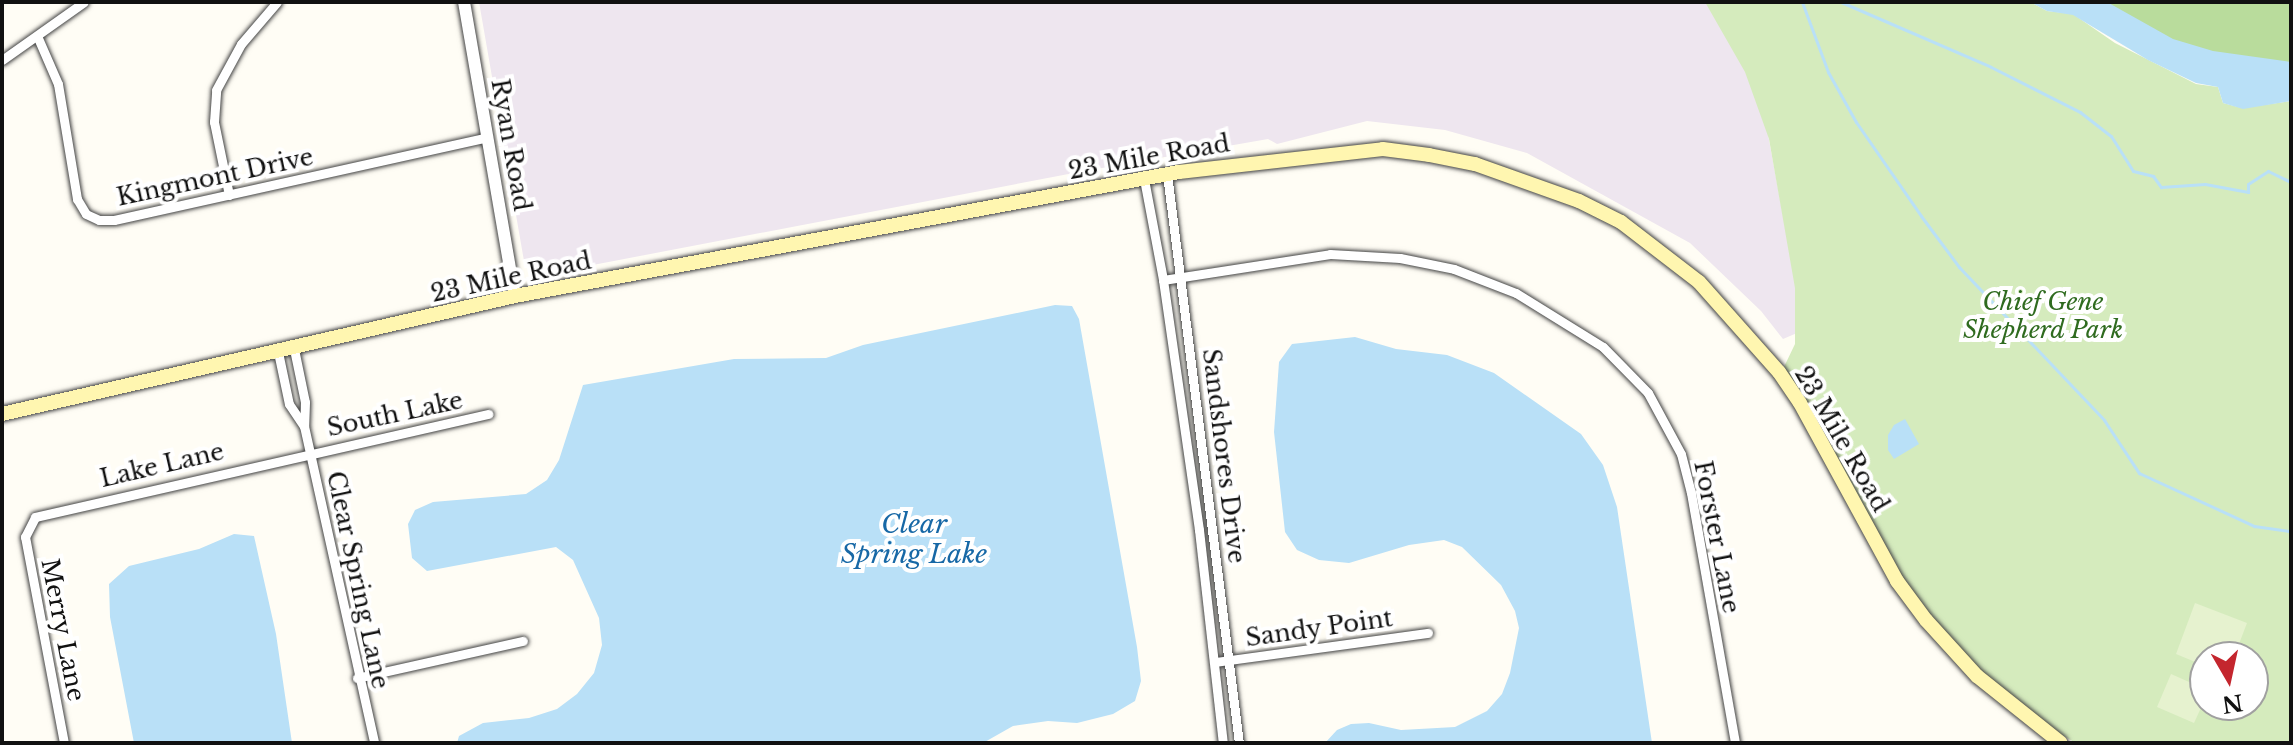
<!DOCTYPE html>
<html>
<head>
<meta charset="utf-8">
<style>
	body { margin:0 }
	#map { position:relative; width:2293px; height:745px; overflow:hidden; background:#fffdf5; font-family:"Libre Baskerville",serif }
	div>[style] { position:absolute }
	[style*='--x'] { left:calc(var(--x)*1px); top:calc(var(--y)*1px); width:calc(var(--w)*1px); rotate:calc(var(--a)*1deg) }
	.industrial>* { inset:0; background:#eee6ef }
	.green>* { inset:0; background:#d5ebbd }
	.forest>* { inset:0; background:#b9dc9c }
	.pitch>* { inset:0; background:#e6f2cf }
	.water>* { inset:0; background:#b9e0f7 }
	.stream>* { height:3px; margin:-1.5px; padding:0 1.5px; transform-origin:1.5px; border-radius:1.5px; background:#b9e0f7 }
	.roads { filter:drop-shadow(0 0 2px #444) drop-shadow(0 0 2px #444) }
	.minor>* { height:9px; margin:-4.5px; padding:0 4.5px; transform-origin:4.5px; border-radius:4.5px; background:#fff }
	.tertiary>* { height:12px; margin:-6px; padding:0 6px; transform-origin:6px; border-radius:6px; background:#fff }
	.secondary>* { height:14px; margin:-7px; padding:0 7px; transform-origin:7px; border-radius:7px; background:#fff6b0 }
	span { translate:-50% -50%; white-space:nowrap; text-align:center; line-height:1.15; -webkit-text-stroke:8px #fff; paint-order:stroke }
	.street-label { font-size:24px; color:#111 }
	.park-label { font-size:24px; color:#2f6b1f; font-style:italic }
	.water-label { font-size:26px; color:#1768a6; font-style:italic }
	.frame { position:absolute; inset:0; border:4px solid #111; pointer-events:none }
	.north { position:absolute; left:2189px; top:641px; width:80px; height:80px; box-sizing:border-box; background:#fff; border:2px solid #a0a0a0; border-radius:50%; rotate:171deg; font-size:22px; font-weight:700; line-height:32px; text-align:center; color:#111 }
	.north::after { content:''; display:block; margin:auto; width:28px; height:36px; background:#c4262e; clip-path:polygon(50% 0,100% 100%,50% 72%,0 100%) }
</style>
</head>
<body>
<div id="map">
	<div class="industrial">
		<div style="clip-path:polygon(479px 2px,1711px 2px,1744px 59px,1767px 129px,1804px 330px,1783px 339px,1761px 311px,1690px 243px,1527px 153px,1445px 130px,1367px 121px,1277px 144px,1268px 139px,1079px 172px,551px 273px,524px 261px)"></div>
	</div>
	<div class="green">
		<div style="clip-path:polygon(evenodd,1705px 2px,2030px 2px,2047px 11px,2073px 14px,2115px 43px,2196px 84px,2218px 87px,2223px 103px,2242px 108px,2291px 101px,2291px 743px,2076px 743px,2040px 723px,1978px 672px,1901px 579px,1783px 369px,1795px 344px,1795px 288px,1769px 139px,1745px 72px,1705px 2px,2205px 657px,2253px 657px,2253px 705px,2205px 705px,2205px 657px)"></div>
	</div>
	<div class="forest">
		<div style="clip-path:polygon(2069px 2px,2291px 2px,2291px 83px)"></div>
	</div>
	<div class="pitch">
		<div style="clip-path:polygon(2195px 603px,2247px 623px,2234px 657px,2205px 657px,2205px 666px,2176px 654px)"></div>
		<div style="clip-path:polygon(2171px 674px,2205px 689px,2205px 699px,2194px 723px,2157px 707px)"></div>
	</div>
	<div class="water">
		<div style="clip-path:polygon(2030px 2px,2107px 2px,2173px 39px,2213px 51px,2291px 62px,2291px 101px,2243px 109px,2223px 103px,2218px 87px,2196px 83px,2148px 60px,2073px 15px,2047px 11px)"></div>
		<div style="clip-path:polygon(1055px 305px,1072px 306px,1079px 319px,1137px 647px,1141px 681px,1135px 701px,1113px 714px,1077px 723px,1048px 721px,1013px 726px,983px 743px,457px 743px,459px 736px,483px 723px,529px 718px,557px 709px,577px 694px,594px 673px,602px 645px,599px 618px,573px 560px,556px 547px,427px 571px,412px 558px,408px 524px,415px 510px,433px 502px,526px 494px,547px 480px,559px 460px,583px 385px,734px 359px,826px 358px,863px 345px)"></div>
		<div style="clip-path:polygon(1355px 337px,1396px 349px,1447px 355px,1494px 373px,1581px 434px,1603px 465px,1617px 507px,1652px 743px,1325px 743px,1337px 730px,1351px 724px,1369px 723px,1401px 730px,1455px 727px,1487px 711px,1502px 694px,1510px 673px,1519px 628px,1515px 611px,1501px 585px,1462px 547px,1444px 540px,1409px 545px,1349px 563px,1319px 560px,1297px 550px,1285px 532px,1274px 432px,1279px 362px,1292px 344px)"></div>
		<div style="clip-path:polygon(1905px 419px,1919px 444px,1894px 459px,1888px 450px,1888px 435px,1894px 425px)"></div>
		<div style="clip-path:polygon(234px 534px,254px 536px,276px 634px,292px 743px,134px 743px,110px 617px,109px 584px,129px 566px,199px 549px)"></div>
	</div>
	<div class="stream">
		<div style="--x:1802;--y:2;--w:75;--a:69.6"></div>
		<div style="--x:1828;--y:72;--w:57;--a:60.8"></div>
		<div style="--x:1856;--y:122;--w:114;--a:55.3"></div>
		<div style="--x:1921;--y:216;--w:64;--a:53.3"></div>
		<div style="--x:1959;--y:267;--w:211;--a:46.5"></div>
		<div style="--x:2104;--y:420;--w:64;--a:56.6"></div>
		<div style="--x:2139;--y:473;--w:127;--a:24.7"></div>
		<div style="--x:2254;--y:526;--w:37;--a:8"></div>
		<div style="--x:1841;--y:2;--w:163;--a:23.4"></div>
		<div style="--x:1991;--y:67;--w:100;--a:26.8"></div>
		<div style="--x:2080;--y:112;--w:39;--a:38"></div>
		<div style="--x:2111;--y:136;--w:41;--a:57.8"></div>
		<div style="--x:2133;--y:171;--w:21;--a:14"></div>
		<div style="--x:2153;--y:176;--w:14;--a:54"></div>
		<div style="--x:2161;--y:187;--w:44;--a:-3.9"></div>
		<div style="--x:2205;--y:184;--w:44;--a:10.5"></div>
		<div style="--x:2248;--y:192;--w:8;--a:-90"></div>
		<div style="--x:2248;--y:184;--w:24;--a:-33"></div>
		<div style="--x:2268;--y:171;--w:25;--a:26"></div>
	</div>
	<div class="roads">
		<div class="minor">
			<div style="--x:38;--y:38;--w:50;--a:66.5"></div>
			<div style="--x:58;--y:84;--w:117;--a:80.6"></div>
			<div style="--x:77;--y:199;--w:17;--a:59"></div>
			<div style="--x:86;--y:214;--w:14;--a:25"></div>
			<div style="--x:99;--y:220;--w:15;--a:0"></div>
			<div style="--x:114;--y:220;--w:383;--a:-12.5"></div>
			<div style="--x:2;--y:60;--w:100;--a:-35.3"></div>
			<div style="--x:1167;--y:174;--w:574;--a:82.79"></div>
			<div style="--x:1144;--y:179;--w:103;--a:79.3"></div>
			<div style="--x:1163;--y:280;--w:253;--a:81.8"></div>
			<div style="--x:1199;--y:530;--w:214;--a:83.6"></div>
			<div style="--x:229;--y:195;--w:75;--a:-101.6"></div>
			<div style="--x:214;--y:122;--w:32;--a:-86"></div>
			<div style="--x:216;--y:90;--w:52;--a:-61.5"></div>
			<div style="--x:241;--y:44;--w:55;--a:-49.4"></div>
			<div style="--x:1163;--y:280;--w:169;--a:-8.8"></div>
			<div style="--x:1330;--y:254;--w:70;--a:3.3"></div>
			<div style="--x:1400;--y:258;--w:55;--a:11.5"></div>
			<div style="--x:1454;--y:269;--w:66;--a:21.2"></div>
			<div style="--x:1516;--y:293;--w:102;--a:31.8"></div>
			<div style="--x:1603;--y:347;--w:64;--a:45.6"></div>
			<div style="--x:1648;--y:393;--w:69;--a:61.6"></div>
			<div style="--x:1681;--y:454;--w:40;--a:75.6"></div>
			<div style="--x:1691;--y:493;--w:254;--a:80"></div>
			<div style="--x:294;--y:349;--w:54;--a:78.3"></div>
			<div style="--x:305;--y:402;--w:24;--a:92"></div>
			<div style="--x:304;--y:426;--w:325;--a:77.5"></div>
			<div style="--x:278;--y:352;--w:53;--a:78.1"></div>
			<div style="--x:289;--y:404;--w:27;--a:56"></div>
			<div style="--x:1215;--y:662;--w:215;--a:-7.8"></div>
			<div style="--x:357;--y:678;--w:170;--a:-12.6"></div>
			<div style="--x:64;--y:743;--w:210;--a:-100.7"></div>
			<div style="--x:25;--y:537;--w:22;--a:-63"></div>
			<div style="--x:35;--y:517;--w:465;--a:-12.8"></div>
		</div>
		<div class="tertiary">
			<div style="--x:464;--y:2;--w:298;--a:80.2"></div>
		</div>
		<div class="secondary">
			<div style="--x:2;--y:414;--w:526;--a:-12.95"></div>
			<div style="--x:515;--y:296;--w:675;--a:-10.58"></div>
			<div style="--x:1179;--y:172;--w:205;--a:-6.4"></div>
			<div style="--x:1383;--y:149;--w:46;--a:7.4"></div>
			<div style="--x:1429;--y:155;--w:47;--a:11.1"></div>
			<div style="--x:1475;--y:164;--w:110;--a:19.6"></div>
			<div style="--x:1579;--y:201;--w:47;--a:26.6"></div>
			<div style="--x:1621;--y:222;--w:98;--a:37.6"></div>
			<div style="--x:1699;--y:282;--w:120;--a:48.4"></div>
			<div style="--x:1779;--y:372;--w:37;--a:56"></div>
			<div style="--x:1800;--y:403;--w:203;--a:61.4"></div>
			<div style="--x:1897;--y:581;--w:49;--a:53.4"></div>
			<div style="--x:1926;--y:620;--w:76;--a:47.7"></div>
			<div style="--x:1977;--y:676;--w:107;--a:38.6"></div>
		</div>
	</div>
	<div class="street-label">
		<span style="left:511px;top:145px;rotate:80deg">Ryan Road</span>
		<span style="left:1149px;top:157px;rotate:-10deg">23 Mile Road</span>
		<span style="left:215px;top:177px;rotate:-12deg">Kingmont Drive</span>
		<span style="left:511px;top:277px;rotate:-12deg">23 Mile Road</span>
		<span style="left:395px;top:414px;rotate:-12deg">South Lake</span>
		<span style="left:1842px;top:439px;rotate:60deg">23 Mile Road</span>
		<span style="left:1224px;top:456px;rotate:83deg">Sandshores Drive</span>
		<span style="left:162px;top:465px;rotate:-13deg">Lake Lane</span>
		<span style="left:1717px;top:537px;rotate:79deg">Forster Lane</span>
		<span style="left:358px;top:580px;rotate:78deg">Clear Spring Lane</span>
		<span style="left:1319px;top:628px;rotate:-8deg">Sandy Point</span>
		<span style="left:63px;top:630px;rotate:79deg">Merry Lane</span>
	</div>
	<div class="park-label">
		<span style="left:2043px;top:316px">Chief Gene<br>Shepherd Park</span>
	</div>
	<div class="water-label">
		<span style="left:914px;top:540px">Clear<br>Spring Lake</span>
	</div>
	<div class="frame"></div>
	<div class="north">N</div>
</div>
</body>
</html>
